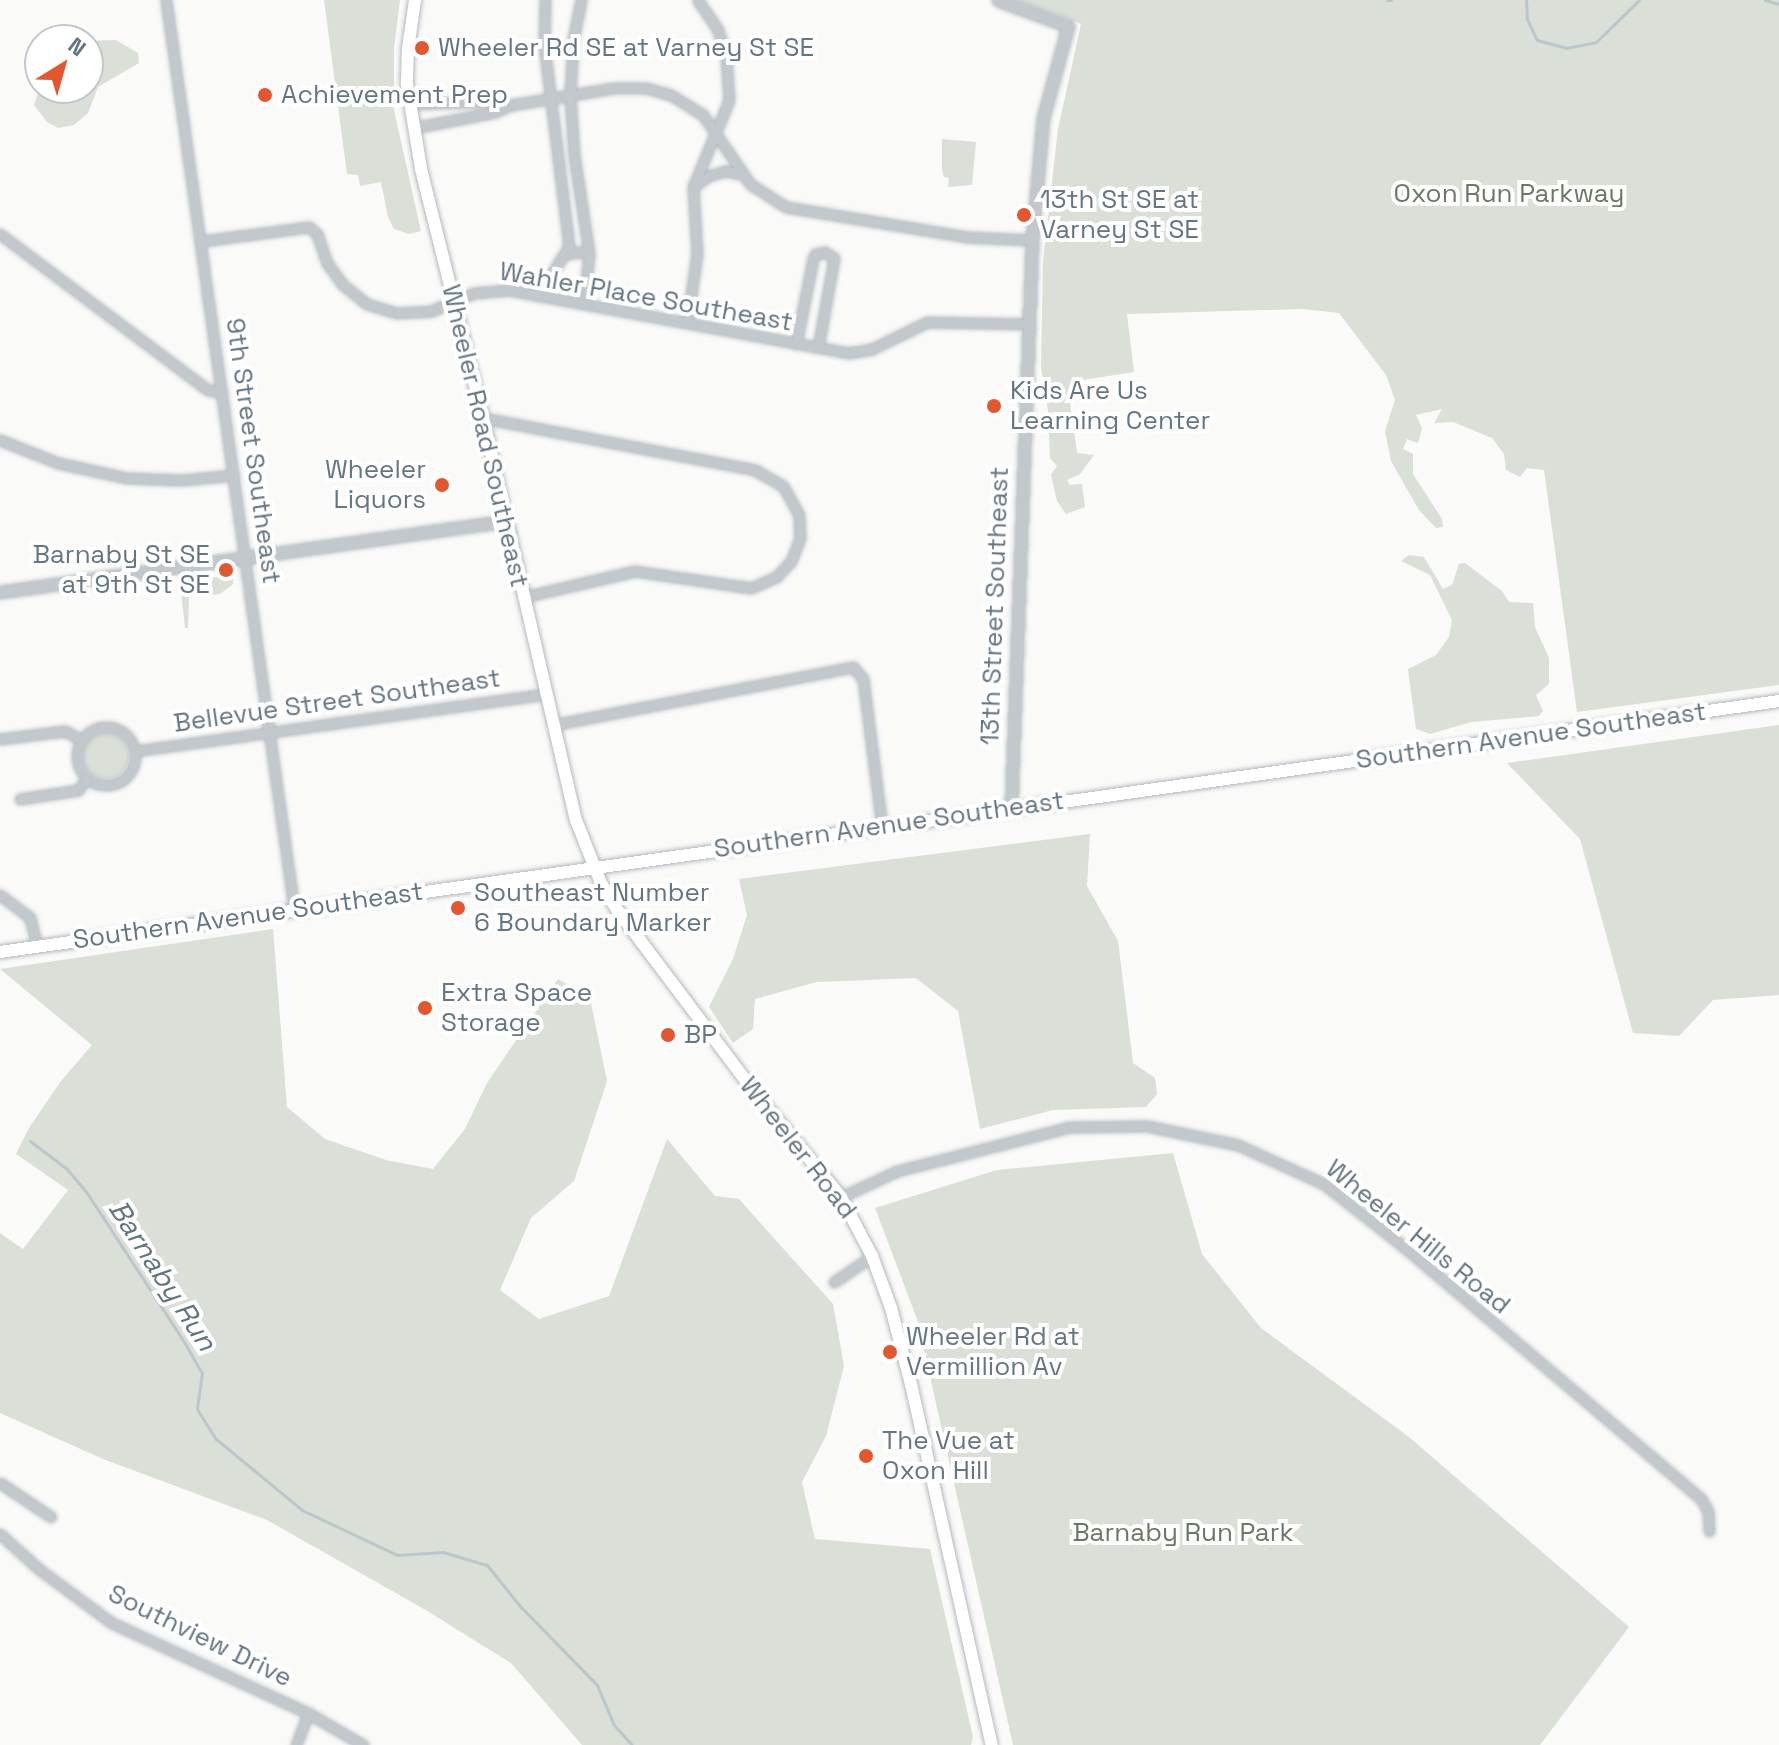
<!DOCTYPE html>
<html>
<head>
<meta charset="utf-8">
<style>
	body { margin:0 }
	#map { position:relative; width:1779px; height:1745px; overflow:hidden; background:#fafaf8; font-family:"Space Grotesk",sans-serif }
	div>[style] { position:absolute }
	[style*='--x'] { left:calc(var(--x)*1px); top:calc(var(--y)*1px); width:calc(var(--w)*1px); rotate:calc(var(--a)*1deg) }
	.green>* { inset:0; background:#dadfd7 }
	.round { border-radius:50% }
	.stream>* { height:3px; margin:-1.5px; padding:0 1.5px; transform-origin:1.5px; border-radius:1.5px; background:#bbc7cb }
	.roads { filter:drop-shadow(0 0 2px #b3babf) drop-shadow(0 0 2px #b3babf) }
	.minor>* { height:9px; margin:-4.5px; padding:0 4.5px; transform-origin:4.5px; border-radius:4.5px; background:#c3c8cc }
	.minor>.ring { margin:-4.5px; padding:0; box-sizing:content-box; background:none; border:9px solid #c3c8cc; border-radius:50% }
	.tertiary>* { height:11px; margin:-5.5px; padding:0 5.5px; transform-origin:5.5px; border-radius:5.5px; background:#c3c8cc }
	.secondary>* { height:12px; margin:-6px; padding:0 6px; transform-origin:6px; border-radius:6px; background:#fff }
	.dots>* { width:22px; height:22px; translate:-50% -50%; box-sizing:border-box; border:4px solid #fff; border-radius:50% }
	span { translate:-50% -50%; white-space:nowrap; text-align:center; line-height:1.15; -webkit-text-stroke:8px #fff; paint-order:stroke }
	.poi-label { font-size:26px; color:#657683 }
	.left { translate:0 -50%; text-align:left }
	.right { translate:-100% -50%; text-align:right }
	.park-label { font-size:26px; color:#687a64 }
	.street-label { font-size:26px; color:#657683 }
	.water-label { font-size:28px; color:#60757c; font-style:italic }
	.north { position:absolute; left:24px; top:24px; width:80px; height:80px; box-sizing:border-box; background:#fff; border:2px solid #c1c8cd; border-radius:50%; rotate:37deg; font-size:22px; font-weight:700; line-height:32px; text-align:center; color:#657683 }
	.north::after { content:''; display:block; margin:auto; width:28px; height:36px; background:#e4572e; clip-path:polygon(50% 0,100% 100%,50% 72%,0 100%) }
</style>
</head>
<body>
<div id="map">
	<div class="green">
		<div style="clip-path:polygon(324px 0,400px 0,394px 49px,394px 110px,421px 231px,409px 234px,394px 229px,388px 217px,381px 182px,360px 186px,358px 175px,347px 174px)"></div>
		<div style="clip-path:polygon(1017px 0,1779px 0,1779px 685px,1577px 712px,1544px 470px,1527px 468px,1520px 477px,1506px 470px,1504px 454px,1492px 438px,1453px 422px,1434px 423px,1442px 409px,1416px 415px,1422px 428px,1419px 440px,1417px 443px,1407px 439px,1403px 449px,1413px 454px,1413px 474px,1442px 519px,1443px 527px,1436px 528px,1419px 510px,1391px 461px,1385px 431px,1395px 400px,1386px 375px,1339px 313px,1302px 309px,1127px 314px,1134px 372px,1076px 381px,1072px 385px,1070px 403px,1077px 453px,1094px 455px,1080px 474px,1067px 480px,1070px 485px,1082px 484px,1085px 507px,1066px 514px,1057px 501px,1051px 475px,1057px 466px,1050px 458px,1048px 410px,1041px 368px,1043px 262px,1058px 129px,1081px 24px)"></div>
		<div style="clip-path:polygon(116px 40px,138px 53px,139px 63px,98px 87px,88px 113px,74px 125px,58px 128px,47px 122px,34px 105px,40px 86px,88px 88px,88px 41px)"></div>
		<div style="clip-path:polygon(942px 139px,976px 142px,972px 185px,948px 187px,949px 178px,944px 177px,942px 170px)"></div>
		<div style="clip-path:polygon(1409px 555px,1424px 557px,1443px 589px,1452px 585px,1459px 564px,1465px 563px,1502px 591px,1509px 602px,1533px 603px,1535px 627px,1549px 658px,1549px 684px,1536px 695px,1543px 711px,1539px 716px,1471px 722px,1430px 734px,1416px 729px,1408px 669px,1436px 655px,1449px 637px,1452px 620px,1430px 575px,1401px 561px)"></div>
		<div style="clip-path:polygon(233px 575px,233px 584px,220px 594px,189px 597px,188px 628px,185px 628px,180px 582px)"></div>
		<div style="clip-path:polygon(1779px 725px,1779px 995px,1713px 1000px,1679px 1036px,1633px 1033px,1580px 839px,1507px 763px)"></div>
		<div class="round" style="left:83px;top:733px;width:46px;height:46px"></div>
		<div style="clip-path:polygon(1090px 834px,1087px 886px,1118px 941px,1133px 1063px,1155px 1078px,1157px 1094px,1146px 1107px,1053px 1110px,980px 1129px,958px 1011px,916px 978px,817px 982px,755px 999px,753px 1029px,733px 1043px,709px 1007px,733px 959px,747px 915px,739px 879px)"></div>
		<div style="clip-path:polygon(273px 929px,287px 1107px,325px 1139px,386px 1160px,433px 1169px,465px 1129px,487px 1083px,558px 979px,590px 998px,607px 1081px,574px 1181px,531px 1218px,500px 1290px,539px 1319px,609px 1296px,667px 1139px,715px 1196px,739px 1199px,833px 1304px,844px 1366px,826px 1436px,802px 1482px,815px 1539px,930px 1549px,973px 1737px,971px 1745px,582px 1745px,511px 1663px,424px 1609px,267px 1520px,103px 1459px,0 1413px,0 1233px,23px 1249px,68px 1190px,16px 1154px,29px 1128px,61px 1081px,92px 1045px,0 969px)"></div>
		<div style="clip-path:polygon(1173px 1153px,1202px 1254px,1261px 1328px,1409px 1437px,1629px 1627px,1540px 1745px,1013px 1745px,917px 1319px,875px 1208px,997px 1170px)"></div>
	</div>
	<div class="stream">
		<div style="--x:1387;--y:0;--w:4;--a:0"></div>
		<div style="--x:1526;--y:0;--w:19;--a:87"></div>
		<div style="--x:1527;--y:19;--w:23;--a:65"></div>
		<div style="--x:1537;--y:40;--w:30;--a:15"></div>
		<div style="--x:1566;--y:48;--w:31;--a:-11"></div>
		<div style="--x:1596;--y:42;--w:60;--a:-44.3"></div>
		<div style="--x:1765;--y:0;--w:15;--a:16"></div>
		<div style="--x:30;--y:1141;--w:46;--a:37.1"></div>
		<div style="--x:67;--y:1169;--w:31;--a:50"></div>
		<div style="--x:87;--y:1193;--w:178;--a:56.9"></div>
		<div style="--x:184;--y:1342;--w:36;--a:60"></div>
		<div style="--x:202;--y:1373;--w:36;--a:98"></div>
		<div style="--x:197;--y:1409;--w:36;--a:58"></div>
		<div style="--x:216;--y:1439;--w:112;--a:39.5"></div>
		<div style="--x:302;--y:1510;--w:105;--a:25.3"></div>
		<div style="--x:397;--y:1555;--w:46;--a:-3.7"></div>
		<div style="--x:443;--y:1552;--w:46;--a:16.5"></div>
		<div style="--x:487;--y:1565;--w:51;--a:51.3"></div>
		<div style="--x:519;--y:1605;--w:112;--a:45.7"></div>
		<div style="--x:597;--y:1685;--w:43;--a:67"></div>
		<div style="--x:614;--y:1725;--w:27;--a:48"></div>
	</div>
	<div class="roads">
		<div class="minor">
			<div style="--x:166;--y:0;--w:918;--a:81.98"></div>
			<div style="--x:581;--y:0;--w:41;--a:101.3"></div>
			<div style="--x:573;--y:40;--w:56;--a:93.1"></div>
			<div style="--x:570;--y:96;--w:59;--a:86.1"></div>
			<div style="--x:574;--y:155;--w:99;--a:81.3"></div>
			<div style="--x:589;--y:253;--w:50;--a:95.7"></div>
			<div style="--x:409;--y:104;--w:86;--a:-2"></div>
			<div style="--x:495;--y:101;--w:16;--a:14"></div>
			<div style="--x:413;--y:128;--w:84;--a:-11"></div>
			<div style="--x:495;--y:112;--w:17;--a:-24"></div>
			<div style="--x:511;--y:105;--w:104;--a:-9.4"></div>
			<div style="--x:614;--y:88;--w:32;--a:0"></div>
			<div style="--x:646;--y:88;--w:26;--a:16"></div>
			<div style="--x:671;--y:95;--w:38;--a:32"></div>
			<div style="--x:703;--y:115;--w:83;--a:55.7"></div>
			<div style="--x:750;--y:184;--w:43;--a:32.6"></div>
			<div style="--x:786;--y:207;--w:183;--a:9.4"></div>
			<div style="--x:967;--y:237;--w:65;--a:2.6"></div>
			<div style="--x:693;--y:187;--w:19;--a:-36"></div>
			<div style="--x:708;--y:176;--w:18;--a:-16"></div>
			<div style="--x:725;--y:171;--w:17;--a:10"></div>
			<div style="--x:0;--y:234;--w:260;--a:36.9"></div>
			<div style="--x:208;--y:390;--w:14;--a:8"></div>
			<div style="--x:202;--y:241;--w:108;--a:-7.5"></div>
			<div style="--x:309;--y:227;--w:11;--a:41"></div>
			<div style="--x:317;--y:234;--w:31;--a:71"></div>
			<div style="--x:327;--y:263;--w:26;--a:54"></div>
			<div style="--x:342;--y:284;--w:32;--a:39"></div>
			<div style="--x:367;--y:304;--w:30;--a:17"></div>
			<div style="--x:396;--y:313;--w:35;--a:-3"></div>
			<div style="--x:431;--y:311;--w:47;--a:-22.7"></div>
			<div style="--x:474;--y:293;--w:35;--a:-5"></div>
			<div style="--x:509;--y:290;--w:345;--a:10.5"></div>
			<div style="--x:848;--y:353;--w:24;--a:-9"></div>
			<div style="--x:872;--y:349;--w:61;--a:-26.1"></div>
			<div style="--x:927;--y:322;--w:101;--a:1.1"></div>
			<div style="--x:565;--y:254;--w:23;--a:-7"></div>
			<div style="--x:511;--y:290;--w:43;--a:-20.6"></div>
			<div style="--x:551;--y:275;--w:34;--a:-58"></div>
			<div style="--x:569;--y:246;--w:203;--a:-97.1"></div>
			<div style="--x:544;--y:45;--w:45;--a:-88.7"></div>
			<div style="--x:687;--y:323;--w:70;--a:-81.8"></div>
			<div style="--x:697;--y:254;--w:67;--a:-93.4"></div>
			<div style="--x:693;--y:187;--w:94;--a:-67.5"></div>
			<div style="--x:729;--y:100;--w:45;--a:-93.8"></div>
			<div style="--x:726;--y:55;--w:26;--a:-108"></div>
			<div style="--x:718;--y:30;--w:36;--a:-124"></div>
			<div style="--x:796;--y:344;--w:87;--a:-78.7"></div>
			<div style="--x:813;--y:259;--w:5;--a:-68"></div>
			<div style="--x:815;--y:254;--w:10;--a:-11"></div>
			<div style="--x:825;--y:252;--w:11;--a:34"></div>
			<div style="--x:834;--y:258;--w:91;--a:100.1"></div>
			<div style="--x:483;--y:418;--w:277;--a:10.8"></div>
			<div style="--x:755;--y:470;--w:32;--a:30"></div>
			<div style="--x:783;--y:486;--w:33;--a:61"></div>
			<div style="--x:799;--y:515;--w:23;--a:88"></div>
			<div style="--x:800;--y:538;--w:25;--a:111"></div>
			<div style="--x:791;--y:561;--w:22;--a:133"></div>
			<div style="--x:776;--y:577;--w:27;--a:156"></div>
			<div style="--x:751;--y:588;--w:117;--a:-171.7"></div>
			<div style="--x:635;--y:571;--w:115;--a:166.9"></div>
			<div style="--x:0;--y:440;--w:62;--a:21.6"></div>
			<div style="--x:58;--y:463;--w:71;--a:12.3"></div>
			<div style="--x:127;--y:478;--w:55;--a:2.1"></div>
			<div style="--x:182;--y:480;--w:52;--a:-5.5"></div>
			<div style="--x:552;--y:725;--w:307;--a:-10.9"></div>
			<div style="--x:853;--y:667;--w:16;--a:50"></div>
			<div style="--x:863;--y:679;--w:149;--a:82.7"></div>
			<div class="ring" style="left:77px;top:727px;width:49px;height:49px"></div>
			<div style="--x:0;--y:739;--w:65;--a:-7"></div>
			<div style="--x:65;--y:731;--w:18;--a:29"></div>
			<div style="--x:135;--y:751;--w:414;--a:-7.9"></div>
			<div style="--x:20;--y:799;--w:59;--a:-8.8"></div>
			<div style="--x:78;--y:790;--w:15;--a:-53"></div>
			<div style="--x:0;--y:895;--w:38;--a:37"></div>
			<div style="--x:30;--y:918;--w:30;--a:76"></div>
			<div style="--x:841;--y:1197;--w:62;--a:-24.9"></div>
			<div style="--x:897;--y:1171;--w:179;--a:-14.3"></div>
			<div style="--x:1070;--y:1127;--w:77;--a:-0.7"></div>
			<div style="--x:1147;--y:1126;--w:93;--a:11.8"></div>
			<div style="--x:1238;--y:1145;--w:94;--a:24.4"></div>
			<div style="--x:1324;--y:1184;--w:102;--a:38.2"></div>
			<div style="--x:1404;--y:1247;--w:390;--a:40.3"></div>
			<div style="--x:1701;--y:1499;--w:14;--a:60"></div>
			<div style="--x:1708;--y:1511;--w:20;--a:87"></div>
			<div style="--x:834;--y:1282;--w:46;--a:-34.4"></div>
			<div style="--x:0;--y:1483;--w:61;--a:33.7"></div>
			<div style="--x:0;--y:1534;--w:54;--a:42"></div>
			<div style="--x:40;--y:1570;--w:89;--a:36.4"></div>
			<div style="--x:112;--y:1623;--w:216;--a:24.7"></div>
			<div style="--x:308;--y:1713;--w:64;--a:30.2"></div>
			<div style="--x:296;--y:1745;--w:34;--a:-69"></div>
		</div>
		<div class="tertiary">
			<div style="--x:998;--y:0;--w:75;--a:20.4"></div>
			<div style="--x:1068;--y:26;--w:95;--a:105.2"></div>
			<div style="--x:1043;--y:118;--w:122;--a:95.2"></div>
			<div style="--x:1032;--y:240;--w:567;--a:92.12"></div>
			<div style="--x:0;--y:592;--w:511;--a:-7.99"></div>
		</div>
		<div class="secondary">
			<div style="--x:415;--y:0;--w:49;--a:98.1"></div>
			<div style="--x:408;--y:49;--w:35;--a:92"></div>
			<div style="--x:407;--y:84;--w:86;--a:80.6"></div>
			<div style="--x:421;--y:169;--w:257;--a:76"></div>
			<div style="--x:483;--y:418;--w:413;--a:77"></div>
			<div style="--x:576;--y:820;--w:68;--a:68.4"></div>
			<div style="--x:601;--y:883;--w:33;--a:59"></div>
			<div style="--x:618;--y:911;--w:223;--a:53"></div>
			<div style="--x:752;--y:1089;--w:140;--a:50.5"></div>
			<div style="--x:841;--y:1197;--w:67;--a:62.3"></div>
			<div style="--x:872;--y:1256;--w:55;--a:69.9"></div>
			<div style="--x:891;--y:1308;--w:79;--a:75.3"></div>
			<div style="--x:911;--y:1384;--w:370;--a:77.4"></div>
			<div style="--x:0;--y:952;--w:1797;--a:-8.03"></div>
		</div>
	</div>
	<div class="dots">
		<div style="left:422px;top:48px;background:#e4572e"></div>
		<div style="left:265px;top:95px;background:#e4572e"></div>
		<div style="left:1024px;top:215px;background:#e4572e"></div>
		<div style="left:994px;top:406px;background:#e4572e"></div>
		<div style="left:442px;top:485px;background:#e4572e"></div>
		<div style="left:226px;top:570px;background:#e4572e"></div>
		<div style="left:458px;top:908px;background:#e4572e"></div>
		<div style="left:425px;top:1008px;background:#e4572e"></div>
		<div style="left:668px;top:1035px;background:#e4572e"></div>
		<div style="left:890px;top:1352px;background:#e4572e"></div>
		<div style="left:866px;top:1456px;background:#e4572e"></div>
	</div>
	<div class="poi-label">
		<span class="left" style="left:438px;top:48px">Wheeler Rd SE at Varney St SE</span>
		<span class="left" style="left:281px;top:95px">Achievement Prep</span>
		<span class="left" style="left:1040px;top:215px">13th St SE at<br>Varney St SE</span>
		<span class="left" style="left:1010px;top:406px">Kids Are Us<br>Learning Center</span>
		<span class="right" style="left:426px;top:485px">Wheeler<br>Liquors</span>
		<span class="right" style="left:210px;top:570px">Barnaby St SE<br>at 9th St SE</span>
		<span class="left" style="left:474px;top:908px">Southeast Number<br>6 Boundary Marker</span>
		<span class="left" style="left:441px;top:1008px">Extra Space<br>Storage</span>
		<span class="left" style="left:684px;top:1035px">BP</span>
		<span class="left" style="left:906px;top:1352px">Wheeler Rd at<br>Vermillion Av</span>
		<span class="left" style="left:882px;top:1456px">The Vue at<br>Oxon Hill</span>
	</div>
	<div class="park-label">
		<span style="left:1509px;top:194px">Oxon Run Parkway</span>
		<span style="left:1183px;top:1533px">Barnaby Run Park</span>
	</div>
	<div class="street-label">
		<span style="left:646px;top:297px;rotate:10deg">Wahler Place Southeast</span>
		<span style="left:485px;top:436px;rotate:77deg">Wheeler Road Southeast</span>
		<span style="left:253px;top:451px;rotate:82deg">9th Street Southeast</span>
		<span style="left:995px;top:606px;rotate:-88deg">13th Street Southeast</span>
		<span style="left:337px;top:701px;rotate:-8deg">Bellevue Street Southeast</span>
		<span style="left:1531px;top:736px;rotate:-8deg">Southern Avenue Southeast</span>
		<span style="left:889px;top:825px;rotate:-8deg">Southern Avenue Southeast</span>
		<span style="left:248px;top:916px;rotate:-8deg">Southern Avenue Southeast</span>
		<span style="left:798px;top:1148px;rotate:52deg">Wheeler Road</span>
		<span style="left:1418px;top:1237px;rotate:39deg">Wheeler Hills Road</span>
		<span style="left:200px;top:1636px;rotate:26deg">Southview Drive</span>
	</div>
	<div class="water-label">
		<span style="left:163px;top:1275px;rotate:57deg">Barnaby Run</span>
	</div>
	<div class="north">N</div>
</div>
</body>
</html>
